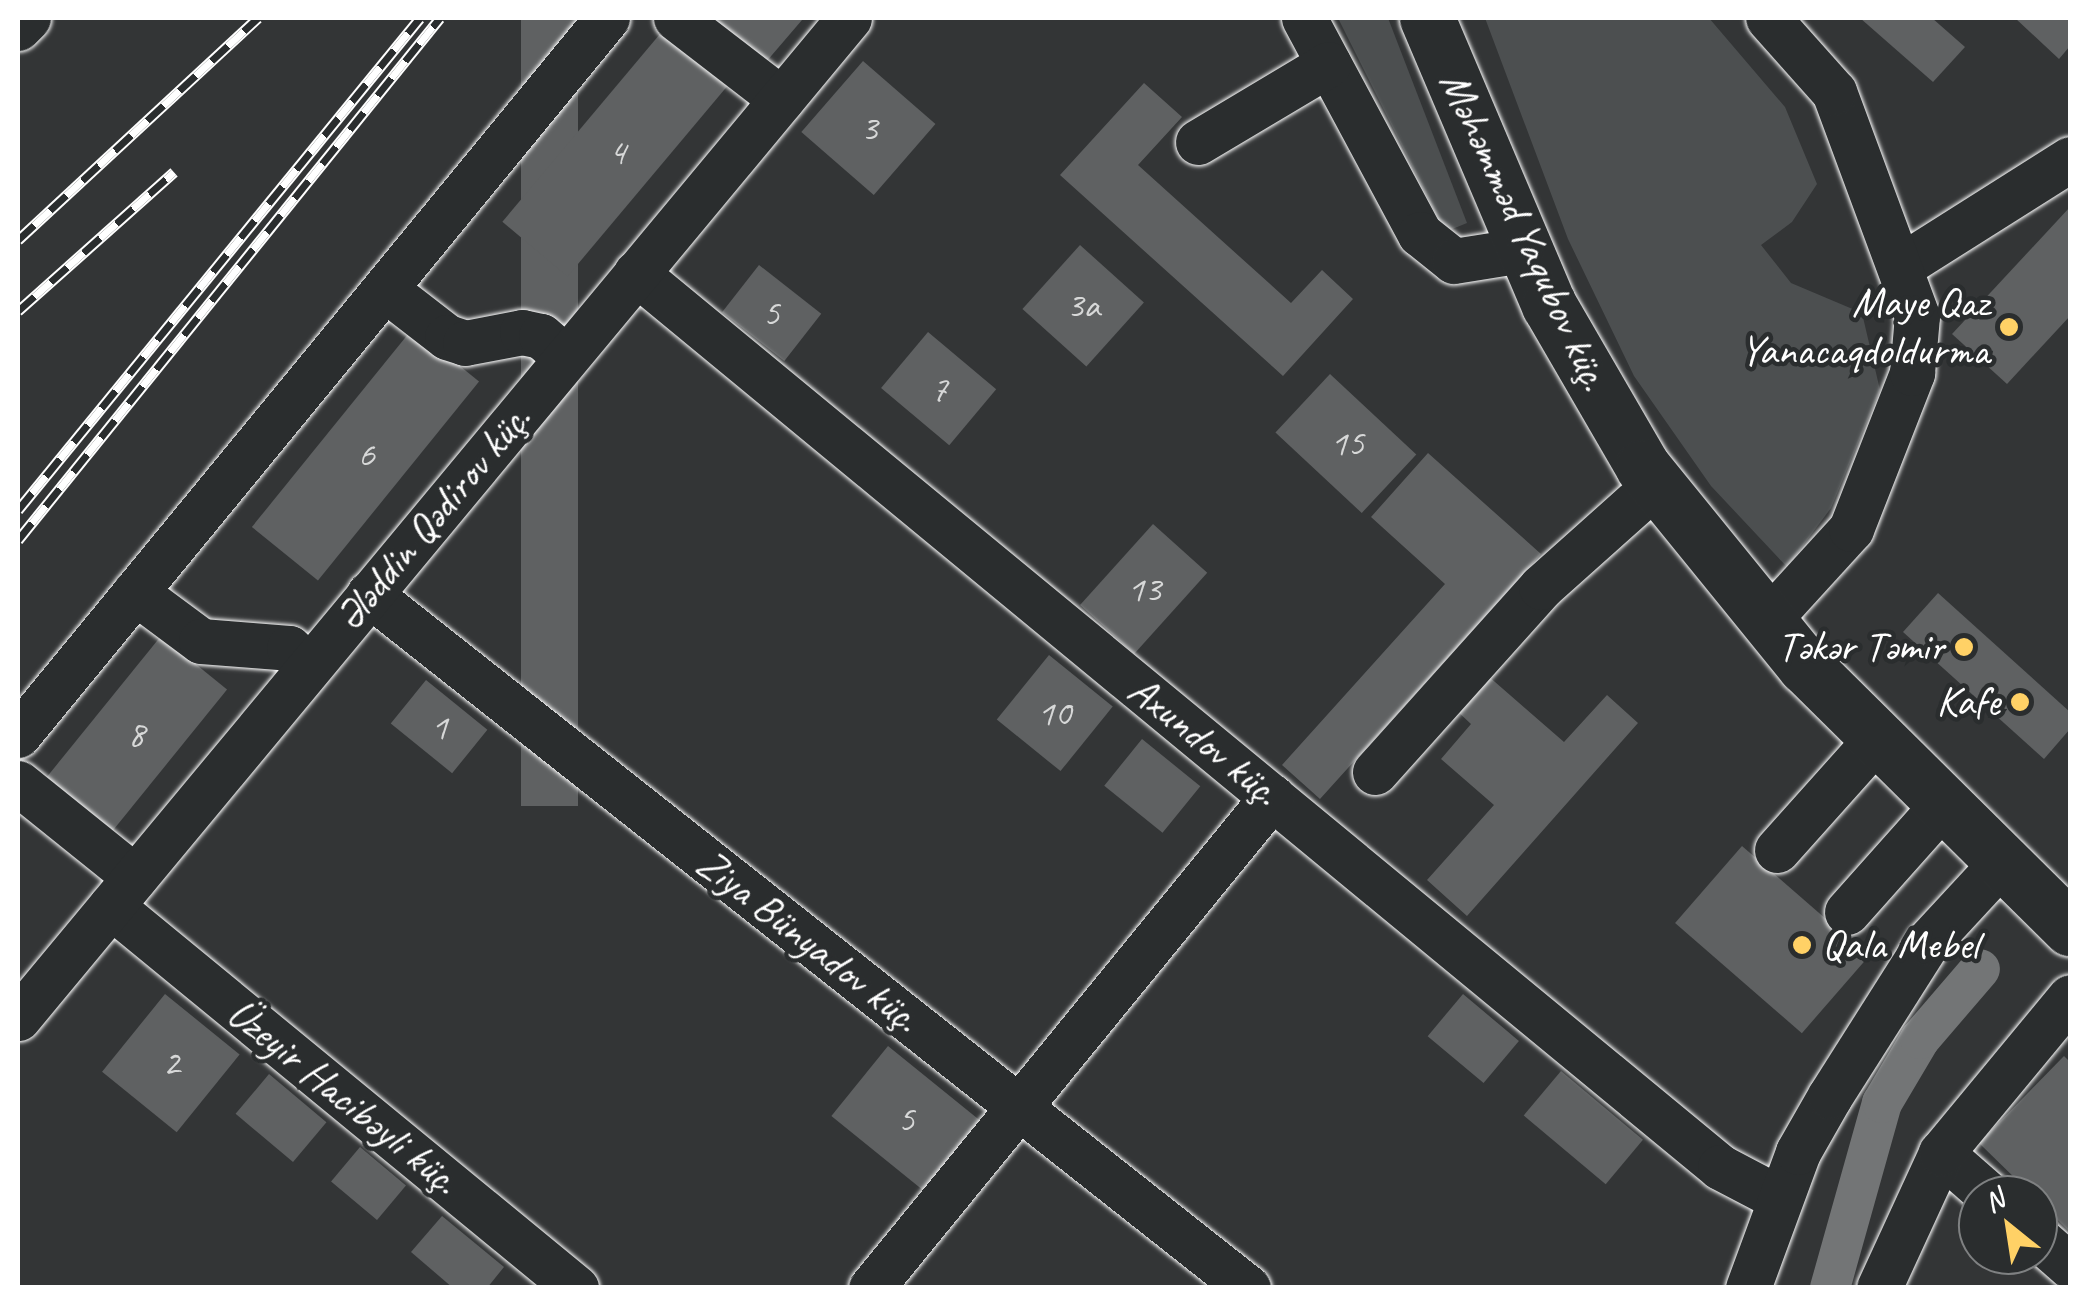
<!DOCTYPE html>
<html>
<head>
<meta charset="utf-8">
<style>
	body { margin:0 }
	#map { position:relative; width:2088px; height:1305px; overflow:hidden; background:#333536; font-family:Caveat,sans-serif }
	div>[style] { position:absolute }
	[style*='--x'] { left:calc(var(--x)*1px); top:calc(var(--y)*1px); width:calc(var(--w)*1px); rotate:calc(var(--a)*1deg) }
	.green>* { inset:0; background:#4c4f50 }
	.canal>* { height:40px; margin:-20px; padding:0 20px; transform-origin:20px; border-radius:20px; background:#737576 }
	.building>* { inset:0; background:#5f6162; transform-origin:0 0 }
	.roads { filter:drop-shadow(0 0 2px #fff) drop-shadow(0 0 2px #fff) }
	.minor>* { height:45px; margin:-22.5px; padding:0 22.5px; transform-origin:22.5px; border-radius:22.5px; background:#2a2d2e }
	.major>* { height:55px; margin:-27.5px; padding:0 27.5px; transform-origin:27.5px; border-radius:27.5px; background:#2a2d2e }
	.rail>* { height:11px; margin-top:-5.5px; transform-origin:0; background:repeating-linear-gradient(90deg,#2a2d2e 0 22px,#fff 0 44px); box-sizing:border-box; border-block:2px solid #fff }
	.dots>* { width:28px; height:28px; translate:-50% -50%; box-sizing:border-box; border:5px solid #2a2d2e; border-radius:50% }
	span { translate:-50% -50%; white-space:nowrap; text-align:center; line-height:1.15; -webkit-text-stroke:9px #2a2d2e; paint-order:stroke }
	.number-label { font-size:38px; color:#d7d8d8 }
	.number-label span { -webkit-text-stroke-width:0 }
	.street-label { font-size:42px; color:#fff }
	.poi-label { font-size:42px; color:#fff }
	.right { translate:-100% -50%; text-align:right }
	.left { translate:0 -50%; text-align:left }
	.frame { position:absolute; inset:0; border:20px solid #fff; pointer-events:none }
	.north { position:absolute; left:1958px; top:1175px; width:100px; height:100px; box-sizing:border-box; background:#2a2d2e; border:2px solid #7f8182; border-radius:50%; rotate:330deg; font-size:28px; font-weight:700; line-height:40px; text-align:center; color:#fff }
	.north::after { content:''; display:block; margin:auto; width:35px; height:45px; background:#ffd166; clip-path:polygon(50% 0,100% 100%,50% 72%,0 100%) }
</style>
</head>
<body>
<div id="map">
	<div class="green">
		<div style="clip-path:polygon(1338px 18px,1388px 18px,1467px 223px,1445px 232px)"></div>
		<div style="clip-path:polygon(1485px 18px,1709px 18px,1785px 107px,1817px 184px,1792px 222px,1761px 245px,1791px 283px,1862px 313px,1880px 390px,1831px 508px,1787px 567px,1711px 486px,1634px 376px,1568px 239px)"></div>
	</div>
	<div class="canal">
		<div style="--x:1830;--y:1288;--w:192;--a:-74.3"></div>
		<div style="--x:1882;--y:1103;--w:74;--a:-59.3"></div>
		<div style="--x:1920;--y:1039;--w:92;--a:-49.4"></div>
	</div>
	<div class="building">
		<div style="left:521px;top:18px;width:57px;height:788px"></div>
		<div style="clip-path:polygon(713px 18px,799px 18px,802px 20px,766px 62px)"></div>
		<div style="clip-path:polygon(1860px 18px,1932px 18px,1965px 47px,1933px 82px)"></div>
		<div style="clip-path:polygon(2015px 18px,2070px 18px,2070px 46px,2059px 59px)"></div>
		<div style="left:665px;top:28px;width:85px;height:253px;rotate:40deg"></div>
		<div style="left:863px;top:61px;width:96px;height:94px;rotate:41deg"></div>
		<div style="clip-path:polygon(1144px 83px,1182px 117px,1138px 165px,1291px 303px,1322px 270px,1353px 299px,1283px 376px,1060px 175px)"></div>
		<div style="clip-path:polygon(2070px 207px,2070px 316px,2007px 384px,1952px 334px)"></div>
		<div style="left:1080px;top:245px;width:86px;height:86px;rotate:42deg"></div>
		<div style="left:759px;top:265px;width:79px;height:60px;rotate:38deg"></div>
		<div style="left:413px;top:328px;width:85px;height:256px;rotate:39deg"></div>
		<div style="left:928px;top:332px;width:89px;height:73px;rotate:40deg"></div>
		<div style="left:1330px;top:374px;width:118px;height:80px;rotate:43deg"></div>
		<div style="clip-path:polygon(1428px 453px,1541px 554px,1320px 799px,1282px 765px,1445px 584px,1371px 517px)"></div>
		<div style="left:1153px;top:524px;width:73px;height:109px;rotate:42deg"></div>
		<div style="clip-path:polygon(1938px 593px,2070px 712px,2070px 729px,2044px 759px,1903px 632px)"></div>
		<div style="left:161px;top:636px;width:85px;height:184px;rotate:39deg"></div>
		<div style="left:1049px;top:655px;width:82px;height:83px;rotate:39deg"></div>
		<div style="clip-path:polygon(1487px 675px,1564px 742px,1607px 695px,1638px 723px,1467px 916px,1427px 880px,1494px 805px,1441px 759px,1471px 724px,1456px 710px)"></div>
		<div style="left:426px;top:680px;width:79px;height:56px;rotate:39deg"></div>
		<div style="left:1142px;top:739px;width:75px;height:60px;rotate:39deg"></div>
		<div style="left:1742px;top:846px;width:168px;height:102px;rotate:41deg"></div>
		<div style="left:165px;top:994px;width:96px;height:100px;rotate:39deg"></div>
		<div style="left:1463px;top:994px;width:73px;height:55px;rotate:40deg"></div>
		<div style="left:888px;top:1046px;width:120px;height:90px;rotate:39deg"></div>
		<div style="clip-path:polygon(2064px 1056px,2070px 1062px,2070px 1232px,1979px 1143px)"></div>
		<div style="left:1561px;top:1071px;width:107px;height:58px;rotate:40deg"></div>
		<div style="left:269px;top:1074px;width:75px;height:52px;rotate:40deg"></div>
		<div style="left:360px;top:1147px;width:60px;height:45px;rotate:40deg"></div>
		<div style="clip-path:polygon(442px 1216px,504px 1267px,487px 1288px,453px 1288px,411px 1252px)"></div>
	</div>
	<div class="roads">
		<div class="minor">
			<div style="--x:676;--y:18;--w:133;--a:37.6"></div>
			<div style="--x:1304;--y:18;--w:245;--a:61.8"></div>
			<div style="--x:1420;--y:234;--w:43;--a:38.5"></div>
			<div style="--x:1454;--y:261;--w:70;--a:-9.1"></div>
			<div style="--x:18;--y:28;--w:14;--a:-45"></div>
			<div style="--x:1198;--y:142;--w:152;--a:-30.8"></div>
			<div style="--x:1901;--y:266;--w:200;--a:-32.3"></div>
			<div style="--x:636;--y:273;--w:1405;--a:39.51"></div>
			<div style="--x:1720;--y:1167;--w:67;--a:27.7"></div>
			<div style="--x:385;--y:289;--w:78;--a:37.7"></div>
			<div style="--x:447;--y:337;--w:19;--a:18"></div>
			<div style="--x:465;--y:343;--w:58;--a:-10.9"></div>
			<div style="--x:522;--y:332;--w:19;--a:12"></div>
			<div style="--x:541;--y:336;--w:33;--a:41"></div>
			<div style="--x:135;--y:592;--w:82;--a:36.6"></div>
			<div style="--x:201;--y:641;--w:88;--a:4.5"></div>
			<div style="--x:289;--y:648;--w:27;--a:42"></div>
			<div style="--x:369;--y:594;--w:1120;--a:38.29"></div>
			<div style="--x:1766;--y:622;--w:126;--a:-47.6"></div>
			<div style="--x:1851;--y:529;--w:168;--a:-68.6"></div>
			<div style="--x:1912;--y:373;--w:57;--a:-85"></div>
			<div style="--x:1917;--y:316;--w:239;--a:-110.3"></div>
			<div style="--x:1834;--y:92;--w:99;--a:-131.7"></div>
			<div style="--x:18;--y:735;--w:928;--a:-50.6"></div>
			<div style="--x:1375;--y:772;--w:249;--a:-48.1"></div>
			<div style="--x:1541;--y:587;--w:154;--a:-41.8"></div>
			<div style="--x:18;--y:783;--w:150;--a:38.8"></div>
			<div style="--x:1777;--y:850;--w:150;--a:-48.2"></div>
			<div style="--x:111;--y:906;--w:602;--a:39.4"></div>
			<div style="--x:1847;--y:912;--w:146;--a:-48.3"></div>
			<div style="--x:18;--y:1018;--w:1300;--a:-50.27"></div>
			<div style="--x:1941;--y:1153;--w:64;--a:41.2"></div>
			<div style="--x:2038;--y:1238;--w:43;--a:41.2"></div>
			<div style="--x:871;--y:1288;--w:634;--a:-50.76"></div>
			<div style="--x:1748;--y:1288;--w:145;--a:-69.8"></div>
			<div style="--x:1798;--y:1152;--w:64;--a:-60.3"></div>
			<div style="--x:1830;--y:1096;--w:181;--a:-57.6"></div>
			<div style="--x:1927;--y:943;--w:112;--a:-47.2"></div>
			<div style="--x:1879;--y:1288;--w:149;--a:-65.3"></div>
			<div style="--x:1941;--y:1153;--w:202;--a:-50.4"></div>
		</div>
		<div class="major">
			<div style="--x:1427;--y:18;--w:312;--a:67"></div>
			<div style="--x:1549;--y:305;--w:187;--a:59.9"></div>
			<div style="--x:1643;--y:467;--w:257;--a:50.9"></div>
			<div style="--x:1805;--y:666;--w:373;--a:44.7"></div>
		</div>
	</div>
	<div class="rail">
		<div style="--x:18;--y:240;--w:327;--a:-42.8"></div>
		<div style="--x:18;--y:311;--w:209;--a:-41.7"></div>
		<div style="--x:18;--y:510;--w:635;--a:-50.75"></div>
		<div style="--x:18;--y:540;--w:671;--a:-51.05"></div>
	</div>
	<div class="dots">
		<div style="left:2009px;top:327px;background:#ffd166"></div>
		<div style="left:1964px;top:647px;background:#ffd166"></div>
		<div style="left:2020px;top:702px;background:#ffd166"></div>
		<div style="left:1802px;top:945px;background:#ffd166"></div>
	</div>
	<div class="number-label">
		<span style="left:869px;top:128px">3</span>
		<span style="left:617px;top:152px">4</span>
		<span style="left:1083px;top:305px">3a</span>
		<span style="left:771px;top:313px">5</span>
		<span style="left:939px;top:389px">7</span>
		<span style="left:1347px;top:443px">15</span>
		<span style="left:366px;top:454px">6</span>
		<span style="left:1144px;top:589px">13</span>
		<span style="left:1054px;top:713px">10</span>
		<span style="left:439px;top:727px">1</span>
		<span style="left:136px;top:734px">8</span>
		<span style="left:171px;top:1063px">2</span>
		<span style="left:906px;top:1119px">5</span>
	</div>
	<div class="street-label">
		<span style="left:1524px;top:231px;rotate:65deg">Məhəmməd Yaqubov küç.</span>
		<span style="left:433px;top:518px;rotate:-50deg">Ələddin Qədirov küç.</span>
		<span style="left:1204px;top:741px;rotate:39deg">Axundov küç.</span>
		<span style="left:808px;top:941px;rotate:38deg">Ziya Bünyadov küç.</span>
		<span style="left:343px;top:1097px;rotate:39deg">Üzeyir Hacibəyli küç.</span>
	</div>
	<div class="poi-label">
		<span class="right" style="left:1989px;top:327px">Maye Qaz<br>Yanacaqdoldurma</span>
		<span class="right" style="left:1944px;top:647px">Təkər Təmir</span>
		<span class="right" style="left:2000px;top:702px">Kafe</span>
		<span class="left" style="left:1822px;top:945px">Qala Mebel</span>
	</div>
	<div class="frame"></div>
	<div class="north">N</div>
</div>
</body>
</html>
